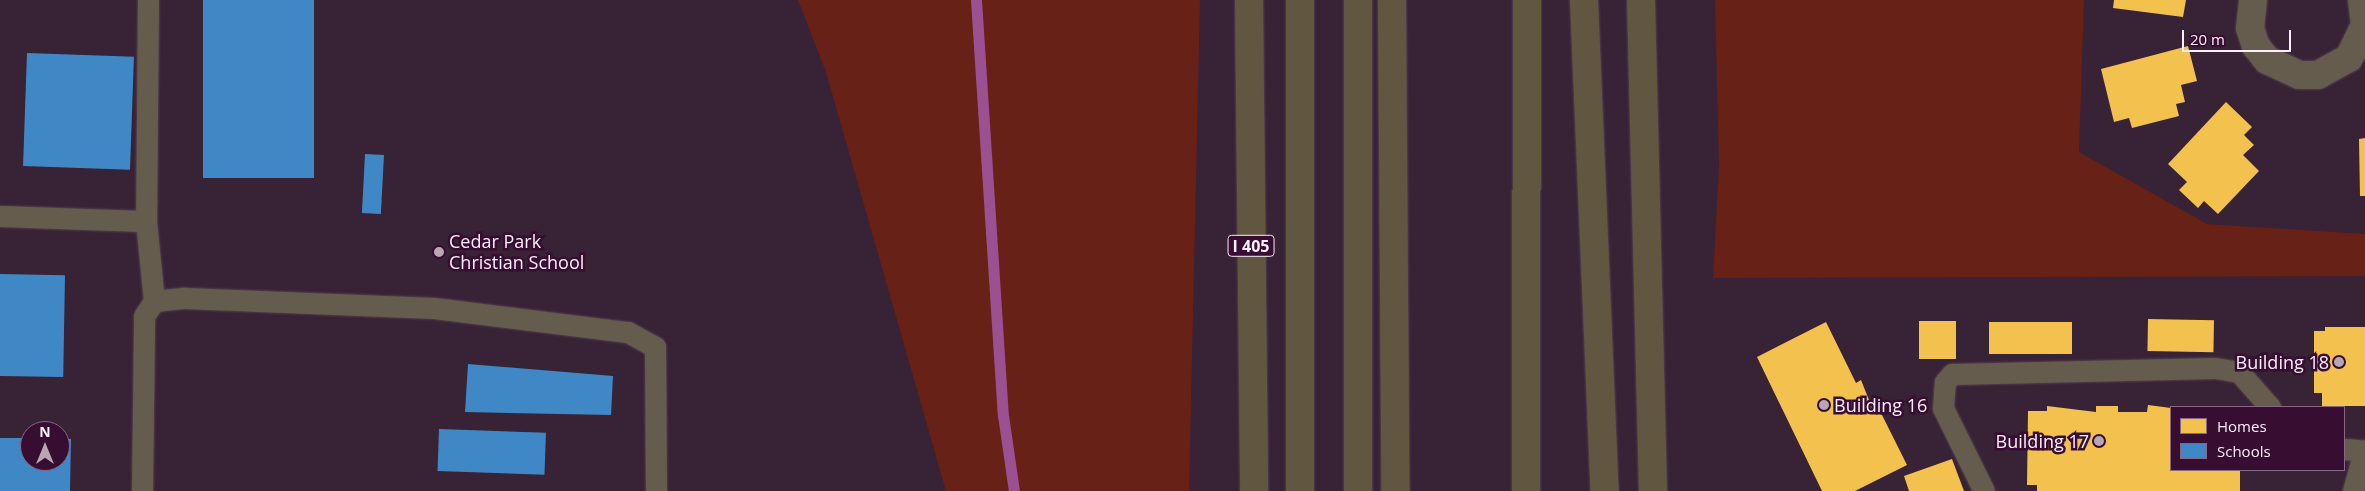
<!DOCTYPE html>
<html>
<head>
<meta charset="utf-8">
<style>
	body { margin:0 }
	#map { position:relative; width:2365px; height:491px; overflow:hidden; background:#382235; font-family:"Open Sans",sans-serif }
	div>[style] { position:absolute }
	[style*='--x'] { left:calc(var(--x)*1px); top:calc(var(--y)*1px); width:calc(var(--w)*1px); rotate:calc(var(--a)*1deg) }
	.green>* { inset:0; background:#672116 }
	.homes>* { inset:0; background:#f2c14e; transform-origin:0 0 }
	.schools>* { inset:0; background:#3f88c5; transform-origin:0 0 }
	.stream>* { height:11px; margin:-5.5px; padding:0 5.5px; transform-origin:5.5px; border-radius:5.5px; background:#9d5091 }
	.roads { filter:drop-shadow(0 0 1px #52404f) drop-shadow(0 0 1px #52404f) }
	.lane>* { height:21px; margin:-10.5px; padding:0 10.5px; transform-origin:10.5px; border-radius:10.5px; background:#665c4e }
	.street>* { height:28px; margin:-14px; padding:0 14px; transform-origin:14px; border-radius:14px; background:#665c4e }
	.highway>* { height:28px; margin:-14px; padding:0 14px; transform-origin:14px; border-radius:14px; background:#615741 }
	.dots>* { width:14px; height:14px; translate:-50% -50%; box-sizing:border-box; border:2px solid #370e32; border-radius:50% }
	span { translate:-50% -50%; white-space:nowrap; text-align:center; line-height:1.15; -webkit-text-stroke:5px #370e32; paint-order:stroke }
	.shield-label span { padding:1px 4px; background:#370e32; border:1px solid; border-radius:4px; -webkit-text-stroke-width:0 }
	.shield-label { font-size:16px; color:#feedfa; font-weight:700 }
	.poi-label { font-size:18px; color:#feedfa }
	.left { translate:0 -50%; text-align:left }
	.right { translate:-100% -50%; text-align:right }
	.legend { position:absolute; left:2170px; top:406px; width:175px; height:65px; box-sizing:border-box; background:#370e32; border:1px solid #876782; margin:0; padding:6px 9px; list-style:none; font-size:15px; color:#feedfa }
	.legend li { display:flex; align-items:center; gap:10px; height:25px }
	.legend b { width:25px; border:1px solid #876782 }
	.north { position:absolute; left:20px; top:421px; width:50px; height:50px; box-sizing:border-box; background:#370e32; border:1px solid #876782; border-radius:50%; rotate:0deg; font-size:14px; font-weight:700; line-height:20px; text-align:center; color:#feedfa }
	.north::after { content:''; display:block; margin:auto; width:18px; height:22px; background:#b9a6b5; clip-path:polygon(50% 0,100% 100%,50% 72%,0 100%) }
	.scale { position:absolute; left:2182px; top:30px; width:109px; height:22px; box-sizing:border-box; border:2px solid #feedfa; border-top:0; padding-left:6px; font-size:15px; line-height:18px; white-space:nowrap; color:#feedfa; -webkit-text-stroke:4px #370e32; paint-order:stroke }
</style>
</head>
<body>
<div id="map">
	<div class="green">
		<div style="clip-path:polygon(798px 0,1200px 0,1189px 491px,946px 491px,826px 72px)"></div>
		<div style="clip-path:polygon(1715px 0,2084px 0,2079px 152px,2207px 224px,2365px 234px,2365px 276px,1713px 278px,1719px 167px)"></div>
	</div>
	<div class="homes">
		<div style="clip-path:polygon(2114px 0,2186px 0,2183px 17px,2113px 8px)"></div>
		<div style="clip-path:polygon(2188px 46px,2197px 81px,2181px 85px,2185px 102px,2176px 104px,2179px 116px,2132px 128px,2129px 118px,2114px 122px,2101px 69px)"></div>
		<div style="clip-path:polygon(2226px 102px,2252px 127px,2244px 135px,2254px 145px,2243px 155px,2259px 171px,2218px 214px,2204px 201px,2198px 208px,2179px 190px,2187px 182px,2168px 164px)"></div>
		<div style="clip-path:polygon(2365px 138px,2365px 196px,2360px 196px,2359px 139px)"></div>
		<div style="left:2148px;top:319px;width:66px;height:32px;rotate:1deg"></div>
		<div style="left:1919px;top:321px;width:37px;height:38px"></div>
		<div style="clip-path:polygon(1826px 322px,1856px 383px,1861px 380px,1873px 410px,1878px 407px,1907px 465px,1855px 491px,1822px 491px,1757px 357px)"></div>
		<div style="left:1989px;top:322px;width:83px;height:32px"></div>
		<div style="clip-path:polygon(2325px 327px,2365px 327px,2365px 406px,2322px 406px,2322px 393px,2314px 393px,2314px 331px,2325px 331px)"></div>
		<div style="clip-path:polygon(2148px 405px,2171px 408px,2171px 470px,2240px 470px,2240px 491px,2037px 491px,2037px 485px,2027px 485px,2028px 411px,2047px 411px,2047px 406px,2096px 412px,2096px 406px,2118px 406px,2118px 412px,2147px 412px)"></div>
		<div style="clip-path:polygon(1952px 459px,1964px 491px,1909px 491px,1904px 476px)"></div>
	</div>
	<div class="schools">
		<div style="left:203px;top:0;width:111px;height:178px"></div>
		<div style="left:27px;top:53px;width:107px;height:113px;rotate:2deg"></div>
		<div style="left:365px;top:154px;width:19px;height:59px;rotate:3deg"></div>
		<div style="left:0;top:274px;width:65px;height:102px;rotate:1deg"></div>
		<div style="clip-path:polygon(468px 364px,613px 376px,611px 415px,465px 412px)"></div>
		<div style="left:439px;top:429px;width:107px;height:42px;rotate:2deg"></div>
		<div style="clip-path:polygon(0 438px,30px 438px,30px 461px,60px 461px,60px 439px,71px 439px,70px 491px,0 491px)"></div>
	</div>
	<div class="stream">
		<div style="--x:976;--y:0;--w:416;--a:86.3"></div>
		<div style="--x:1003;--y:415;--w:77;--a:81.8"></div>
	</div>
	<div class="roads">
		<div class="lane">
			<div style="--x:148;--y:0;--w:221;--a:90.5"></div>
			<div style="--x:146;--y:221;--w:80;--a:84.3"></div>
			<div style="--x:0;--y:216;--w:146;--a:2"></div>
			<div style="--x:2344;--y:449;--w:21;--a:5"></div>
			<div style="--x:142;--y:491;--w:175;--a:-89.3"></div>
			<div style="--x:144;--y:316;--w:18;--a:-56"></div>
			<div style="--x:154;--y:301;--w:31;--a:-6"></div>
			<div style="--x:185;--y:298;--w:249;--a:2.3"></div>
			<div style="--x:434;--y:308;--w:195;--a:7.1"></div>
			<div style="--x:628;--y:332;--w:31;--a:29"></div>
			<div style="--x:655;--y:347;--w:144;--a:89.6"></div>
			<div style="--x:1984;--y:491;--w:93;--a:-116.3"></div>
			<div style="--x:1943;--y:408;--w:26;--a:-86"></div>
			<div style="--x:1945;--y:382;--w:11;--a:-49"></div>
			<div style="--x:1952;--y:374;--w:263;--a:-1.3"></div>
			<div style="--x:2215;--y:368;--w:24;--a:9"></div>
			<div style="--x:2239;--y:372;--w:47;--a:48.5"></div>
			<div style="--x:2353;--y:491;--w:41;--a:-74.6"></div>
		</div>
		<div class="street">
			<div style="--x:2253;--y:0;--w:28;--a:96"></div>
			<div style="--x:2250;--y:28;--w:19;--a:72"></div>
			<div style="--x:2256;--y:46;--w:18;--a:52"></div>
			<div style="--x:2267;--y:60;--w:35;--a:25"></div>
			<div style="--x:2299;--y:75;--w:19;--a:0"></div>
			<div style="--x:2318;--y:75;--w:35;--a:-29"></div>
			<div style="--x:2349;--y:58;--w:37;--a:-64"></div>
			<div style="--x:2365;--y:25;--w:25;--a:-97"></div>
		</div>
		<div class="highway">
			<div style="--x:1249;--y:0;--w:491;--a:89.4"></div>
			<div style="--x:1300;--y:0;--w:491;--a:90"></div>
			<div style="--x:1358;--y:0;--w:491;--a:90"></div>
			<div style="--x:1392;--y:0;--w:491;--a:89.6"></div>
			<div style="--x:1584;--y:0;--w:491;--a:87.6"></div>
			<div style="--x:1641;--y:0;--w:491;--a:88.6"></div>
			<div style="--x:1526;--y:491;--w:491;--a:-89.9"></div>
		</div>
	</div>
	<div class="dots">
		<div style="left:439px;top:252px;background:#b9a6b5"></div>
		<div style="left:2339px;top:362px;background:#b9a6b5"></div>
		<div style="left:1824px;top:405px;background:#b9a6b5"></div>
		<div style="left:2099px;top:441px;background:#b9a6b5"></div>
	</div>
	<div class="shield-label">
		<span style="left:1251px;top:246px">I 405</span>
	</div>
	<div class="poi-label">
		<span class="left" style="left:449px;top:252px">Cedar Park<br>Christian School</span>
		<span class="right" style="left:2329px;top:362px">Building 18</span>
		<span class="left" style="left:1834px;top:405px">Building 16</span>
		<span class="right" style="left:2089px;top:441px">Building 17</span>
	</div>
	<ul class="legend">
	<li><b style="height:14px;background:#f2c14e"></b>Homes</li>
	<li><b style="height:14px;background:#3f88c5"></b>Schools</li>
	</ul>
	<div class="north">N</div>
	<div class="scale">20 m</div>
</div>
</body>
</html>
